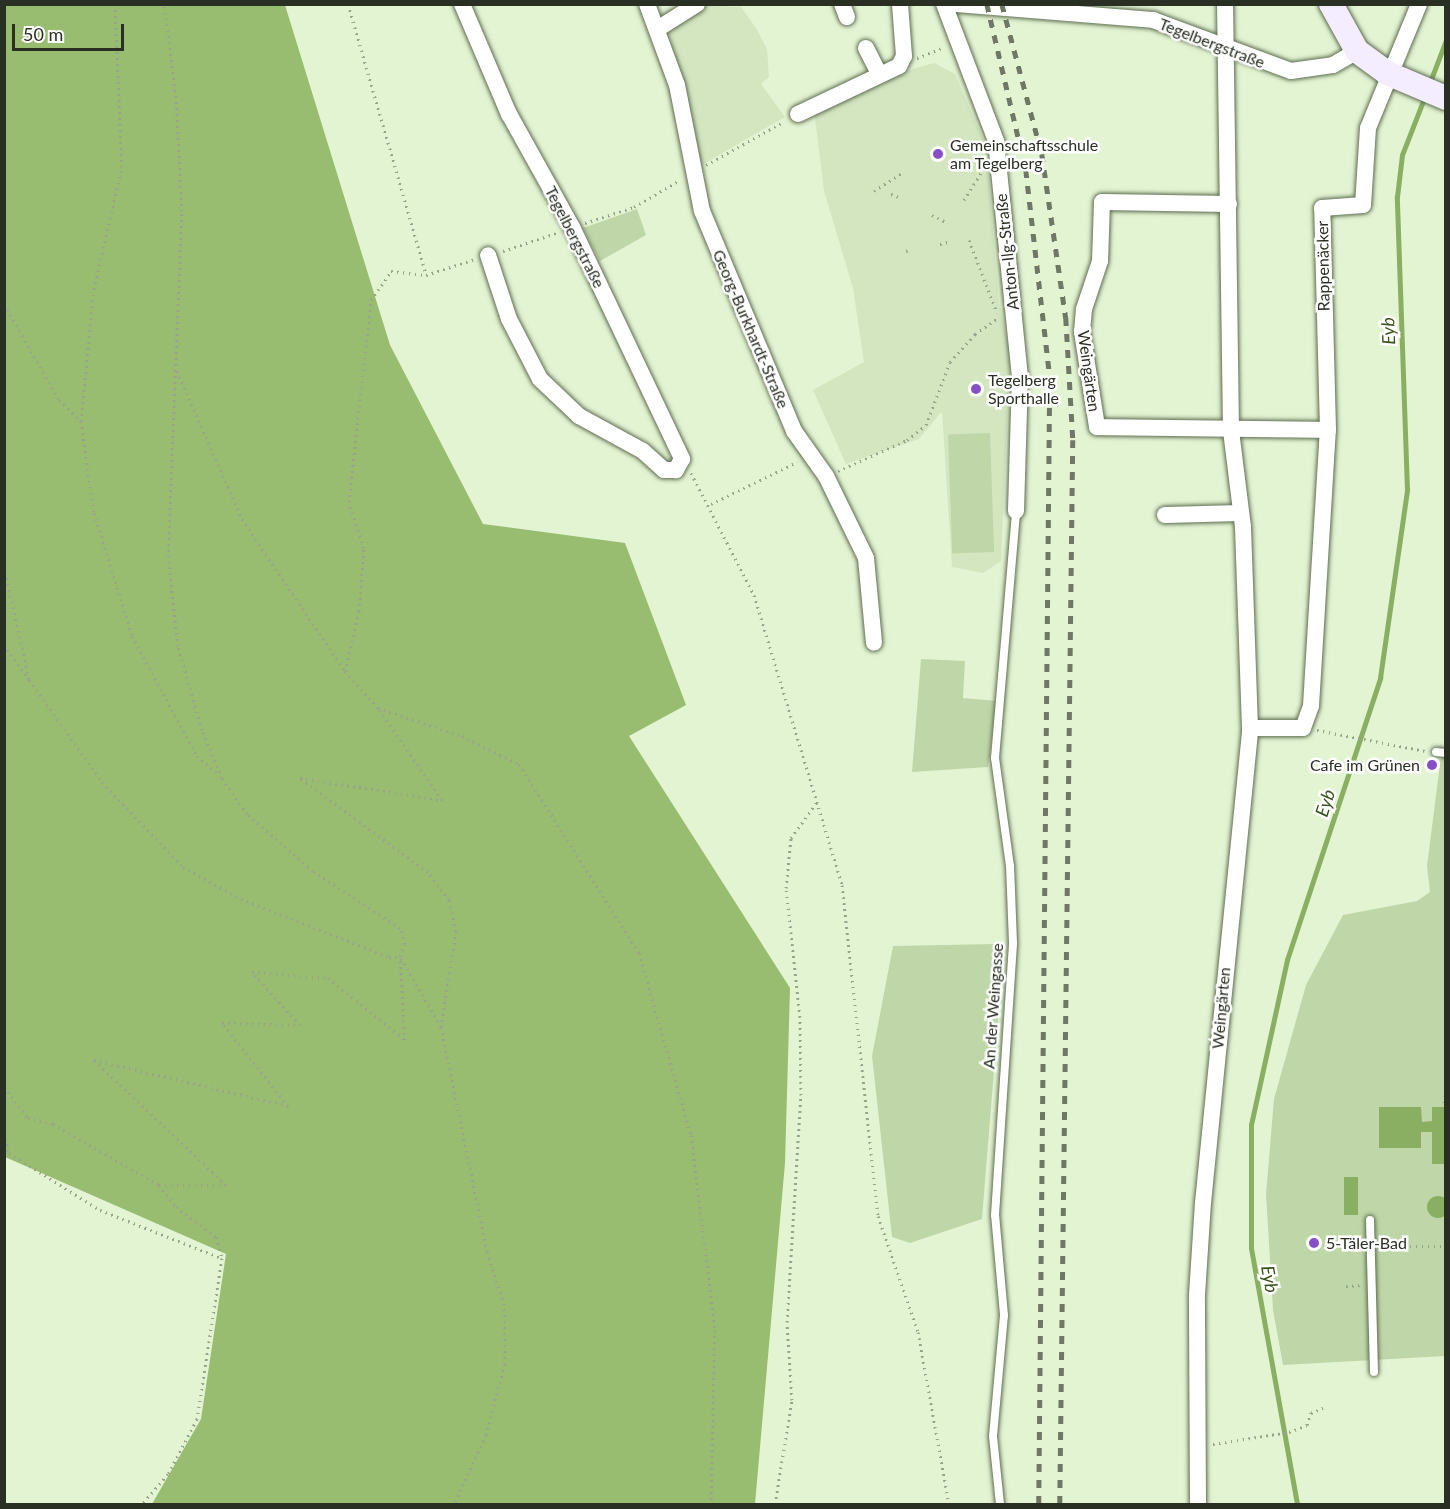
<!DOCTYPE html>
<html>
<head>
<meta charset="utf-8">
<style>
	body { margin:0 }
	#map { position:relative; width:1450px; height:1509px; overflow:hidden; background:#e3f4d3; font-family:Lato,sans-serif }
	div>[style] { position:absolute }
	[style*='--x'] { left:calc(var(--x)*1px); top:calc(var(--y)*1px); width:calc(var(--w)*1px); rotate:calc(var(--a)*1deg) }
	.built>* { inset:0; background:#d3e6c0 }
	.green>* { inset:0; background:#bfd7a8; transform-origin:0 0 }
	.forest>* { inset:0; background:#98bd70 }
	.water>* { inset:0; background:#8aaf62; transform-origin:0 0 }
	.round { border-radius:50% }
	.stream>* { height:4.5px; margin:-2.25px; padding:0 2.25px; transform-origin:2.25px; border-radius:2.25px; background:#8aaf62 }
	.path>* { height:3px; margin-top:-1.5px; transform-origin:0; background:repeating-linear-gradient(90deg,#97a38b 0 1.5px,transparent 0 6px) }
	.roads { filter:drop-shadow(0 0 2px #5f6d51) drop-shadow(0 0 2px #5f6d51) }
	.service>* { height:8px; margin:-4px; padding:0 4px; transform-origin:4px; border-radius:4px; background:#fff }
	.minor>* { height:16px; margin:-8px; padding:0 8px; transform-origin:8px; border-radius:8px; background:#fff }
	.secondary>* { height:24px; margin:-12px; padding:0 12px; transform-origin:12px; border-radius:12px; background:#f4edff }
	.rail>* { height:4.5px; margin-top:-2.25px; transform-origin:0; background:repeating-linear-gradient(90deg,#6e7864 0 8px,transparent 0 16px) }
	.dots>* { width:16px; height:16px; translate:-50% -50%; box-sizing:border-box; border:3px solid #fff; border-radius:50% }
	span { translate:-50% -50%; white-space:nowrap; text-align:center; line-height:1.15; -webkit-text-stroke:5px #fff; paint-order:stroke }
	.street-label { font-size:16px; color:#292f23 }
	.poi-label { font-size:16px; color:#292f23 }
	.left { translate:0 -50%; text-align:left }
	.right { translate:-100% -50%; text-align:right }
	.water-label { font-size:18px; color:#38501a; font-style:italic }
	.frame { position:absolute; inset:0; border:6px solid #292f23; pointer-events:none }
	.scale { position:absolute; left:12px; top:24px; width:112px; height:27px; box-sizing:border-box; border:3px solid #292f23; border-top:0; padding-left:8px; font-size:18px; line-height:21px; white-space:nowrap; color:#292f23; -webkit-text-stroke:4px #fff; paint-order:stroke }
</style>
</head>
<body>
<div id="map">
	<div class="built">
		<div style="clip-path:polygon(703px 5px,741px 7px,756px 28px,767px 49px,769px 77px,761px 84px,785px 117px,700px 166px,669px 33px)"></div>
		<div style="clip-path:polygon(934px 63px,955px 74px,986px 146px,999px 303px,1010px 352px,1001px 561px,983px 573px,952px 567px,942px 411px,919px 439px,846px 464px,813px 390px,864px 362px,853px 288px,824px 191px,814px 110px,880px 78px)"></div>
	</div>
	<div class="green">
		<div style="clip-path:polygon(637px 209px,646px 235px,600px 261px,583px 228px)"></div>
		<div style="left:990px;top:433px;width:119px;height:42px;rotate:88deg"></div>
		<div style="clip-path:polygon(921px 659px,965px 661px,963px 698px,997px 701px,988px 767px,912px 772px)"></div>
		<div style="clip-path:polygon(1441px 756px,1445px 756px,1445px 1356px,1283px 1365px,1273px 1310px,1266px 1194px,1274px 1099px,1306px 985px,1343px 915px,1417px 901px,1430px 892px,1427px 866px)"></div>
		<div style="clip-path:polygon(994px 944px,1001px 983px,982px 1219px,910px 1243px,892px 1237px,872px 1056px,893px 946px)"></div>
	</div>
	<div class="forest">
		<div style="clip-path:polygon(5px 4px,285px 5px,390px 345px,483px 524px,625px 543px,686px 705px,629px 736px,790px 988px,785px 1163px,755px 1504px,152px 1504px,201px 1419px,226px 1254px,5px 1157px)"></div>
	</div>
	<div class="water">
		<div style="clip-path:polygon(1379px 1107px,1421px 1107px,1422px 1122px,1432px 1121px,1432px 1107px,1445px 1107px,1445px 1164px,1432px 1164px,1432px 1132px,1421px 1132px,1421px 1148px,1379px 1148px)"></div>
		<div style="left:1344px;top:1177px;width:14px;height:38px"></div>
		<div class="round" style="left:1427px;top:1196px;width:22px;height:22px"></div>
	</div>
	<div class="stream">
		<div style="--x:1430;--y:82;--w:45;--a:-69.1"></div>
		<div style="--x:1297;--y:1504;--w:260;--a:-100.2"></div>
		<div style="--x:1251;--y:1248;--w:123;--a:-90"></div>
		<div style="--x:1251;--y:1125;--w:169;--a:-77.7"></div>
		<div style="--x:1287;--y:960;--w:297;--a:-71.7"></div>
		<div style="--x:1380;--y:678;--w:190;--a:-81.8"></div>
		<div style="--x:1407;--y:490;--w:293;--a:-92"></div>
		<div style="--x:1397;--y:197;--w:42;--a:-83.2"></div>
		<div style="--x:1402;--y:155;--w:63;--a:-68.7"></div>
	</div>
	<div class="path">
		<div style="--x:348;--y:4;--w:282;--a:73.9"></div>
		<div style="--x:917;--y:58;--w:29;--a:-22"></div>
		<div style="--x:706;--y:165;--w:90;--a:-29.1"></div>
		<div style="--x:874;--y:191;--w:35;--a:-33"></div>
		<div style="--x:891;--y:194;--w:9;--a:21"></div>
		<div style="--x:964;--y:200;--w:39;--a:-58"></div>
		<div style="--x:932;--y:215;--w:18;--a:27"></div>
		<div style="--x:585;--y:223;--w:52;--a:-18.1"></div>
		<div style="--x:634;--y:207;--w:53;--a:-30.4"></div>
		<div style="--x:969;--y:240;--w:78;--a:69"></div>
		<div style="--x:940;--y:244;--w:8;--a:-14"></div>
		<div style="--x:503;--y:251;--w:59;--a:-18.7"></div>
		<div style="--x:906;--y:251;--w:5;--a:-22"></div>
		<div style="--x:4;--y:304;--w:111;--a:60.2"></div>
		<div style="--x:59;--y:400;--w:30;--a:44"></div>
		<div style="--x:81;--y:421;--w:133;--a:-84.4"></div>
		<div style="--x:94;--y:289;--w:125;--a:-77.1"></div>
		<div style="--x:122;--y:167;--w:163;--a:-92.5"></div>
		<div style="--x:177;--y:371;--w:162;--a:66.3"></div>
		<div style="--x:242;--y:519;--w:184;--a:55.9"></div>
		<div style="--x:81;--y:421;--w:93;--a:82"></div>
		<div style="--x:94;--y:513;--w:129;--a:72.8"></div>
		<div style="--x:132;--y:636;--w:136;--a:61.6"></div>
		<div style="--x:197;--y:756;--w:30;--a:40"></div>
		<div style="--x:838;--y:471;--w:76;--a:-24.2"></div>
		<div style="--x:907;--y:440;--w:24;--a:-38"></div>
		<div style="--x:926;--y:425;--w:67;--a:-69.1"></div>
		<div style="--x:950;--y:362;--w:38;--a:-48"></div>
		<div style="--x:975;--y:334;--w:28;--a:-35"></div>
		<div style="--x:691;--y:473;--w:137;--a:62.7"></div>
		<div style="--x:754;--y:595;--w:303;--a:73.1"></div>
		<div style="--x:842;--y:885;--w:333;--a:83.8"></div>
		<div style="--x:878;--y:1216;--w:123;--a:71"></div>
		<div style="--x:918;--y:1332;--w:175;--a:79.8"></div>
		<div style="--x:711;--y:504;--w:96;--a:-26"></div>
		<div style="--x:4;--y:566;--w:117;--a:77.6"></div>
		<div style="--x:29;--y:680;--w:43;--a:-125.5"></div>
		<div style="--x:29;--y:680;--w:125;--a:54.4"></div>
		<div style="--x:102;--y:782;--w:117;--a:46.4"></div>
		<div style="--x:183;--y:867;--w:66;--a:28.9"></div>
		<div style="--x:241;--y:899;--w:159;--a:21.4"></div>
		<div style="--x:389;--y:957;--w:11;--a:-5"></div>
		<div style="--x:378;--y:708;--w:89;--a:18.4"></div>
		<div style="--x:462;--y:736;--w:64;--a:26.2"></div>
		<div style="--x:519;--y:764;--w:224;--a:57.6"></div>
		<div style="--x:639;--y:953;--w:189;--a:74.1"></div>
		<div style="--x:691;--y:1135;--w:196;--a:83"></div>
		<div style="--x:715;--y:1330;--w:174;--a:91.3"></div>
		<div style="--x:1317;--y:730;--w:110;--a:11"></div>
		<div style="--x:401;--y:958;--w:80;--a:59.9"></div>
		<div style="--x:441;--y:1027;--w:230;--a:78.4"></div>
		<div style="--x:487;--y:1252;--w:54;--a:71.6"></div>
		<div style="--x:504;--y:1303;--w:61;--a:89.1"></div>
		<div style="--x:505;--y:1364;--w:73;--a:105"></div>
		<div style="--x:486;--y:1435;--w:76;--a:114.9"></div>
		<div style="--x:441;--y:1027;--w:97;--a:-81.1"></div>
		<div style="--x:456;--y:931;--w:32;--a:-103"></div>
		<div style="--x:449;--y:900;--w:35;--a:-127"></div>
		<div style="--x:428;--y:872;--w:159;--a:-143.7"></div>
		<div style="--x:300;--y:778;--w:144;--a:8.8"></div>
		<div style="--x:442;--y:800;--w:112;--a:-124.8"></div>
		<div style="--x:378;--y:708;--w:50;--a:-131.7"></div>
		<div style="--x:345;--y:671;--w:62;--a:-76.9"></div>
		<div style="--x:359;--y:611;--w:63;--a:-85.5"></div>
		<div style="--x:364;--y:548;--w:48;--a:-108.1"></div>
		<div style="--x:349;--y:502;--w:203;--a:-83.8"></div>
		<div style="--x:371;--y:300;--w:35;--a:-55"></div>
		<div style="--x:391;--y:271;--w:35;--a:7"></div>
		<div style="--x:426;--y:275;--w:52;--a:-18.1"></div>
		<div style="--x:4;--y:1087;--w:39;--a:52"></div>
		<div style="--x:28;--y:1118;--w:26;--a:13"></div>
		<div style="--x:53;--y:1124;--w:122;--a:29.9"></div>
		<div style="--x:159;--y:1185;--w:28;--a:52"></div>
		<div style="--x:176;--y:1207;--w:50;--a:36.9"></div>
		<div style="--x:216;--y:1237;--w:22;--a:74"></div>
		<div style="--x:222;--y:1258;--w:163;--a:98.8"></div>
		<div style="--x:197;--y:1419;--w:62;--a:117.8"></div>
		<div style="--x:168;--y:1474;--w:40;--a:131"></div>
		<div style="--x:1444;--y:1103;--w:13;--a:-81"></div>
		<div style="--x:4;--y:1132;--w:22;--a:77"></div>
		<div style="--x:9;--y:1153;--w:107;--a:32.1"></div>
		<div style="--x:100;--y:1210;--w:130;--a:21.6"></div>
		<div style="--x:159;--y:1185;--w:67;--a:0"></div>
		<div style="--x:226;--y:1185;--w:182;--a:-136.6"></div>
		<div style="--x:94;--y:1060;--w:199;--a:13.3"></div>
		<div style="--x:288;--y:1106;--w:106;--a:-128.5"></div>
		<div style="--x:222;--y:1023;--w:78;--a:1.5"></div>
		<div style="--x:300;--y:1025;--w:72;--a:-132.2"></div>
		<div style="--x:252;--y:972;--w:76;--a:4.5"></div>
		<div style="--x:328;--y:978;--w:99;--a:38.8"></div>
		<div style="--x:405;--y:1040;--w:84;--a:-93.4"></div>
		<div style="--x:400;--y:956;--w:13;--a:-67"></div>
		<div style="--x:405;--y:944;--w:17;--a:-107"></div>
		<div style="--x:400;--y:928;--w:104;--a:-146.8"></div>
		<div style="--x:313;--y:871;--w:87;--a:-139.2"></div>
		<div style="--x:247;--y:814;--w:44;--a:-124.8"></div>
		<div style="--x:222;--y:778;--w:52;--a:-112.6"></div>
		<div style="--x:202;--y:730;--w:87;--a:-105.9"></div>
		<div style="--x:178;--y:646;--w:90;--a:-96.4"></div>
		<div style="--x:168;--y:557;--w:346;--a:-87.7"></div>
		<div style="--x:182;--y:211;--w:114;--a:-93"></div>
		<div style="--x:176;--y:97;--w:94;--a:-97.4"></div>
		<div style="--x:1380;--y:1246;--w:66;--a:0"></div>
		<div style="--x:1346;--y:1286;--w:15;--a:-4"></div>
		<div style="--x:1213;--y:1444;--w:77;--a:-9"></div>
		<div style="--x:1289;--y:1432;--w:19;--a:-21"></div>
		<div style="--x:1307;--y:1425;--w:13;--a:-72"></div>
		<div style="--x:1311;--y:1413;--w:13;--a:-23"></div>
		<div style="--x:775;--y:1504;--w:105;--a:-80.7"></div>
		<div style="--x:792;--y:1400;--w:78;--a:-93.7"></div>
		<div style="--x:787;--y:1322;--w:227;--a:-86.5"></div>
		<div style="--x:801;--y:1095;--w:78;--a:-90.7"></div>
		<div style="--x:800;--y:1017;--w:130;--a:-96.2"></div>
		<div style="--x:786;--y:888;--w:50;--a:-84.3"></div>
		<div style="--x:791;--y:838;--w:48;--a:-54.3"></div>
	</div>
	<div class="roads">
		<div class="service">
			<div style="--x:1436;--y:752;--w:10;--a:6"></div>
			<div style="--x:1370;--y:1220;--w:152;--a:88.5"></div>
			<div style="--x:1000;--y:1504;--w:68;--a:-95.9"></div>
			<div style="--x:993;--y:1436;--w:121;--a:-84.8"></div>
			<div style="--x:1004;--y:1315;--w:100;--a:-95.1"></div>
			<div style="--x:995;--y:1215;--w:273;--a:-86.2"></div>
			<div style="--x:1013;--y:943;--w:77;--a:-92.2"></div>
			<div style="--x:1010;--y:866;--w:109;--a:-97.9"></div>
			<div style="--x:995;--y:758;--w:248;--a:-85.1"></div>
		</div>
		<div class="minor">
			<div style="--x:462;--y:4;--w:120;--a:66.9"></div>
			<div style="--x:509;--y:114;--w:129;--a:60.9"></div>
			<div style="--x:572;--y:227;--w:257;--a:64.6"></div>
			<div style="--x:682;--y:459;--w:13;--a:119"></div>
			<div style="--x:676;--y:470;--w:12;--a:180"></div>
			<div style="--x:664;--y:470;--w:28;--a:-138"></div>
			<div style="--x:643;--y:451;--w:73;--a:-151.3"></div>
			<div style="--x:579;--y:416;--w:54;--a:-136.5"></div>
			<div style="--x:540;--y:379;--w:68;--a:-117.3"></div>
			<div style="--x:509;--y:319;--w:67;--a:-108.2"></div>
			<div style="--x:647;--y:4;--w:86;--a:69.7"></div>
			<div style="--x:677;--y:85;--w:128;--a:78.8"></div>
			<div style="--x:702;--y:211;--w:238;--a:67.3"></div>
			<div style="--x:794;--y:431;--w:55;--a:54.6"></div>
			<div style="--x:826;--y:476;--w:91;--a:64"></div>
			<div style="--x:866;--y:558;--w:85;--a:84.6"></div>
			<div style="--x:842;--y:4;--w:14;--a:69"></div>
			<div style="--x:944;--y:4;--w:147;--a:69.2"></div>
			<div style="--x:996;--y:141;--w:236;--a:84.2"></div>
			<div style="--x:1020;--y:376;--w:135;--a:91.7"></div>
			<div style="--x:955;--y:4;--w:199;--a:4.6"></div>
			<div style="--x:1153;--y:20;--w:147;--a:20.3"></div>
			<div style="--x:1291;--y:71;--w:42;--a:-8.1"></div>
			<div style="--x:1333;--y:65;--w:28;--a:-30"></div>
			<div style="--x:659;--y:28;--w:45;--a:-32.3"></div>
			<div style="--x:866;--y:48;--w:27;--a:63"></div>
			<div style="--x:798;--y:114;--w:112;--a:-25.4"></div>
			<div style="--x:899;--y:66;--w:11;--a:-63"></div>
			<div style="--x:904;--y:56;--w:52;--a:-94.4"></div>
			<div style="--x:1229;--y:204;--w:127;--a:-179.1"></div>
			<div style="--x:1102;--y:202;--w:59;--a:91.9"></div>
			<div style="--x:1100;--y:261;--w:51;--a:108.4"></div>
			<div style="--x:1084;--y:309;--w:23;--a:95"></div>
			<div style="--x:1082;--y:332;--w:96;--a:81"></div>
			<div style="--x:1097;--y:427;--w:231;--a:0.7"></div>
			<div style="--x:1165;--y:515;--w:76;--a:-1.5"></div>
			<div style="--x:1250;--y:728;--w:53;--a:0"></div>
			<div style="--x:1303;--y:728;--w:23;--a:-70"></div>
			<div style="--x:1311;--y:706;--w:277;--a:-86.5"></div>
			<div style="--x:1328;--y:430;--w:222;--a:-91.5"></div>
			<div style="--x:1322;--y:208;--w:41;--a:-4.2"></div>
			<div style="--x:1363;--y:205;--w:77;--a:-86.3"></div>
			<div style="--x:1368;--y:128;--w:134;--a:-67.6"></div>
			<div style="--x:1198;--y:1504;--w:209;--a:-90.3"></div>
			<div style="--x:1197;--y:1295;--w:92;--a:-86.3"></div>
			<div style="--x:1203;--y:1203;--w:477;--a:-84.3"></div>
			<div style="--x:1250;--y:728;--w:201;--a:-92"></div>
			<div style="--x:1243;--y:527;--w:98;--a:-97.1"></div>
			<div style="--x:1231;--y:430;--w:426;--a:-90.8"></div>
		</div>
		<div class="secondary">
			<div style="--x:1331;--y:4;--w:54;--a:61"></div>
			<div style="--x:1357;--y:51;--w:37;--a:36"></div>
			<div style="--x:1387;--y:73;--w:64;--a:23"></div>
		</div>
	</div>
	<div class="rail">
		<div style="--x:987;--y:4;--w:171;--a:76.8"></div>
		<div style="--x:1026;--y:170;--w:207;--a:83.4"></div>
		<div style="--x:1050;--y:376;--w:1128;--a:90.56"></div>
		<div style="--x:1002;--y:4;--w:155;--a:75.1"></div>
		<div style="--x:1042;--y:154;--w:166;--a:81.7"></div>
		<div style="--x:1066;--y:318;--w:122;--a:86.7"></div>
		<div style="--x:1073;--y:440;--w:1064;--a:90.7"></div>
	</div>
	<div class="dots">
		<div style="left:938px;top:154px;background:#854fc7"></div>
		<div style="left:976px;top:389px;background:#854fc7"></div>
		<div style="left:1432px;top:765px;background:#854fc7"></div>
		<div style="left:1314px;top:1243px;background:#854fc7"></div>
	</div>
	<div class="street-label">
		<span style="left:1212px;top:43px;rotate:21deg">Tegelbergstraße</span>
		<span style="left:575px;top:237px;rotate:63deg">Tegelbergstraße</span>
		<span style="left:1007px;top:252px;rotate:-96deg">Anton-Ilg-Straße</span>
		<span style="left:1323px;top:266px;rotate:-91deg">Rappenäcker</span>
		<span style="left:751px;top:329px;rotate:67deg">Georg-Burkhardt-Straße</span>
		<span style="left:1089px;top:371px;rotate:82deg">Weingärten</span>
		<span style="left:993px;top:1006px;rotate:-86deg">An der Weingasse</span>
		<span style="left:1221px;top:1008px;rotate:-85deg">Weingärten</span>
	</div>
	<div class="poi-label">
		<span class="left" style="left:950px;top:154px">Gemeinschaftsschule<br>am Tegelberg</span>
		<span class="left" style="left:988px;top:389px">Tegelberg<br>Sporthalle</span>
		<span class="right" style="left:1420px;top:765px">Cafe im Grünen</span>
		<span class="left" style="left:1326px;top:1243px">5-Täler-Bad</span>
	</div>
	<div class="water-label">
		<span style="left:1388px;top:331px;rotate:-92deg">Eyb</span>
		<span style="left:1325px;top:803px;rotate:-72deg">Eyb</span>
		<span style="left:1270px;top:1279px;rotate:80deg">Eyb</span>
	</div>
	<div class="frame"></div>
	<div class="scale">50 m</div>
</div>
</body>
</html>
